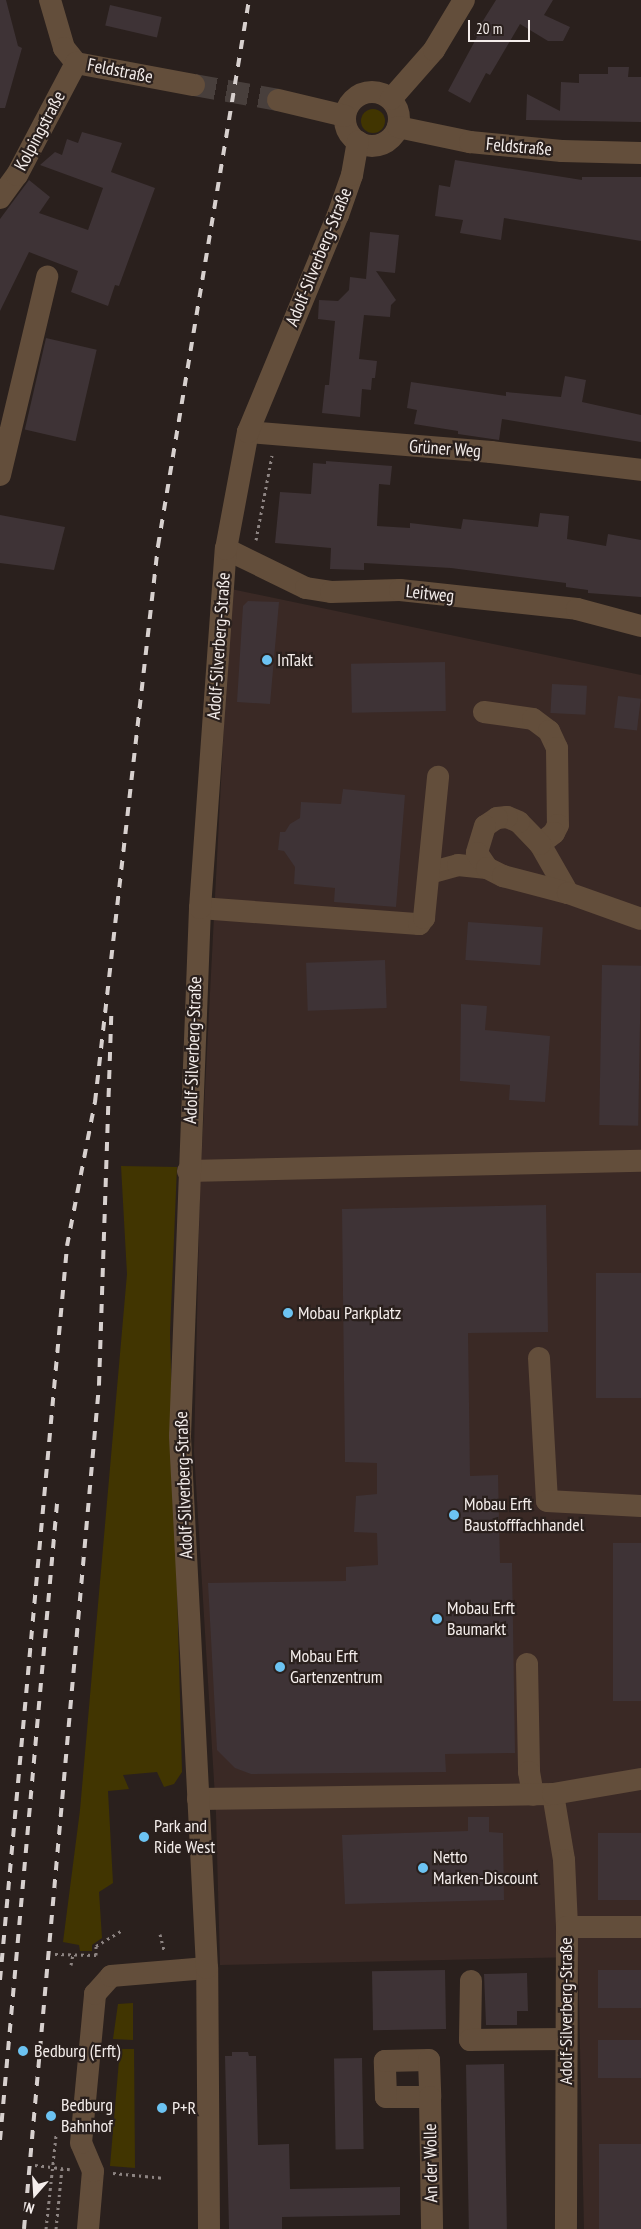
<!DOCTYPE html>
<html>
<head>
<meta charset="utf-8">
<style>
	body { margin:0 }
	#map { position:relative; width:641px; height:2229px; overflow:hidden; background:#2a201d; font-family:"PT Sans Narrow",sans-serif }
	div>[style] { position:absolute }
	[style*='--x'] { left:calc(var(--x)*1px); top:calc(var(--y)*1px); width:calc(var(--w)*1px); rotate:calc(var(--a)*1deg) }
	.built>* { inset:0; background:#3a2925 }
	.green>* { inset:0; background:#413501 }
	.round { border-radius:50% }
	.building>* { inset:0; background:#3e3336; transform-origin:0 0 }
	.minor-tunnel>* { height:22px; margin-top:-11px; transform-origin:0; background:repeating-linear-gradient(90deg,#483f3c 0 22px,transparent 0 33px) }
	.path>* { height:3px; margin-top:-1.5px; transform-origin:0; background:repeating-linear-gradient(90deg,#8d8482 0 2.5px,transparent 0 6.5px) }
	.minor>* { height:22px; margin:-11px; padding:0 11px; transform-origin:11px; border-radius:11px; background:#634e3b }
	.minor>.ring { margin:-11px; padding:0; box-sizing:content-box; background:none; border:22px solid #634e3b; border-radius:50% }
	.rail>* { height:4px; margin-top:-2px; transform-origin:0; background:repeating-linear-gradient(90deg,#d7d0ce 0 9px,transparent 0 18px) }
	.dots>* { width:14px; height:14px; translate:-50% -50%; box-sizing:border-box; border:2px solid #2a201d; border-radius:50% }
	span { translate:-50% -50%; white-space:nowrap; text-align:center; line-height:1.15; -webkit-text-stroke:4.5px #2a201d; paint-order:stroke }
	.street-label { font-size:18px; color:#f4edeb }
	.poi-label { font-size:18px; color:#f4edeb }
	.left { translate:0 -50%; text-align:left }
	.north { position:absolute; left:10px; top:2169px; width:50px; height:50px; -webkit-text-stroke:4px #2a201d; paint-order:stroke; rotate:199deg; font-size:14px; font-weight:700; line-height:20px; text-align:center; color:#f4edeb }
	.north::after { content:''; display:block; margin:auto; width:18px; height:22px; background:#f4edeb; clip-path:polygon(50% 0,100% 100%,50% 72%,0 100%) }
	.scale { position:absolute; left:468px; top:20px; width:62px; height:22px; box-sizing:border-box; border:2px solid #f4edeb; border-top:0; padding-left:6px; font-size:15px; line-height:18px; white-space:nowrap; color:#f4edeb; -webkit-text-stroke:4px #2a201d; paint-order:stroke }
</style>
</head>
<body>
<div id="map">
	<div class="built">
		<div style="clip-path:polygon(231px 589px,641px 675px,641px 2229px,584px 2229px,578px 1957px,220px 1965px,216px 1814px,194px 1451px,200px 1186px)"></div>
	</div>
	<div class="green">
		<div class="round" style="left:361px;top:109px;width:24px;height:24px"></div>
		<div style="clip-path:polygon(121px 1166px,177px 1167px,170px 1333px,182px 1772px,174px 1784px,164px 1787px,157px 1772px,123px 1775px,129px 1789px,108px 1791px,113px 1883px,99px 1892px,102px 1938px,92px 1945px,92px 1951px,80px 1951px,79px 1945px,63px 1942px,80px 1810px,127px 1274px)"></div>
		<div style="clip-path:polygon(133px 2003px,133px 2040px,113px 2039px,118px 2004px)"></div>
		<div style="clip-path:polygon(120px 2049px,134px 2049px,135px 2168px,110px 2166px)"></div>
	</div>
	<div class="building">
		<div style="clip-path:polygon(0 0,6px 0,18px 46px,22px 48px,5px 108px,0 108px)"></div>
		<div style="clip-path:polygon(496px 0,553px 0,544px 15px,570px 27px,563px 41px,548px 41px,520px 24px,490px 75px,486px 73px,470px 103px,448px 91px,477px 37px,474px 35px)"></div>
		<div style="left:110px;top:5px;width:53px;height:21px;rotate:13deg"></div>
		<div style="clip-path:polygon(608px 67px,629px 67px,628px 77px,641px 77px,641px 122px,526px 120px,527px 94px,560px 111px,561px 82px,579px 83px,579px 74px,608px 74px)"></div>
		<div style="clip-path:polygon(82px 132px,122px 143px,111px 172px,155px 188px,119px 286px,115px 285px,108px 306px,71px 292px,78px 271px,29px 252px,0 311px,0 219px,29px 180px,50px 197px,39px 213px,88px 230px,103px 188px,40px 165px,55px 152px,62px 155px,67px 139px,78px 143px)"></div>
		<div style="clip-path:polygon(455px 160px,582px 180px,582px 177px,641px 177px,641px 241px,504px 218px,501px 240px,460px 233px,463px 220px,435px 216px,439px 185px,450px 187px)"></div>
		<div style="clip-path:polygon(370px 232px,399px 235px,395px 273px,376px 271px,396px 300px,391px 305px,390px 317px,364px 315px,359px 359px,377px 361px,375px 378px,372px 378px,371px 390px,362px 389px,360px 417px,322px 413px,325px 385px,329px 385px,335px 321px,318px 319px,319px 300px,338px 301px,349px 290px,350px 277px,366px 279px)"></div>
		<div style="left:46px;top:338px;width:52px;height:94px;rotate:13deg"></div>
		<div style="clip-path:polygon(565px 376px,586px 380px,582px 402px,641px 415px,641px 442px,502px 419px,499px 440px,458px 434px,458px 431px,414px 424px,417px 410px,407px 408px,411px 382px,506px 396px,506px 392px,561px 397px)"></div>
		<div style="clip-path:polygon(326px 461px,392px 466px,390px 485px,379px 484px,377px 526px,410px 528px,410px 523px,461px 529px,463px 519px,538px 527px,540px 513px,569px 516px,567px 539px,606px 546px,608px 534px,641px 540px,641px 597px,588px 593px,588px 590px,566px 587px,566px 583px,451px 568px,364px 563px,364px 570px,330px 569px,331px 548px,275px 543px,280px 492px,311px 494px,313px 463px,326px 464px)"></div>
		<div style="clip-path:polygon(0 515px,65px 527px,54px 570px,0 563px)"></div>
		<div style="clip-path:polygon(248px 601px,279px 602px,270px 704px,237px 702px,243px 606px)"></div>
		<div style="left:445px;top:662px;width:49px;height:94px;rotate:89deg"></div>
		<div style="left:552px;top:684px;width:35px;height:29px;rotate:3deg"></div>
		<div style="left:618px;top:696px;width:23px;height:32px;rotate:7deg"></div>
		<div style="clip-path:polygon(343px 789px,405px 795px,396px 907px,334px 902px,335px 888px,294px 884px,295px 867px,284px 851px,278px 850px,280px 832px,285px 832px,290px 824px,300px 818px,301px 802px,341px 804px)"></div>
		<div style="left:468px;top:922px;width:75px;height:38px;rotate:4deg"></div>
		<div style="left:385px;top:960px;width:48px;height:79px;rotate:88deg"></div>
		<div style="left:602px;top:965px;width:39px;height:160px;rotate:1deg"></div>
		<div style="clip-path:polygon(461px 1004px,487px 1006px,485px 1030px,550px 1036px,545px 1102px,509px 1100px,510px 1085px,460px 1081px)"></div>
		<div style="clip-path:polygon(546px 1205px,548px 1332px,468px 1333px,470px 1476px,498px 1475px,500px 1563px,512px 1563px,515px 1753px,445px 1754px,446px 1772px,251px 1774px,235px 1768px,217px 1750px,208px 1583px,346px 1581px,346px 1567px,378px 1565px,377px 1533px,354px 1532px,356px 1496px,377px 1494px,377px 1463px,345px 1462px,342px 1209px)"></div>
		<div style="left:641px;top:1273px;width:125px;height:45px;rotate:90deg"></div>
		<div style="left:613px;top:1543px;width:28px;height:158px"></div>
		<div style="clip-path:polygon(468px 1817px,489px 1817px,489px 1832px,503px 1833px,504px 1900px,345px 1904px,342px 1835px,468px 1831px)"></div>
		<div style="left:641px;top:1833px;width:67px;height:43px;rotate:90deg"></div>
		<div style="left:445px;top:1970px;width:59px;height:73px;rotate:89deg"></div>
		<div style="left:641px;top:1970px;width:38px;height:43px;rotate:90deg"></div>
		<div style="clip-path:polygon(527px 1973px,528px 2011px,517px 2011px,517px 2025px,486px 2025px,484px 1974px)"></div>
		<div style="left:598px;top:2040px;width:43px;height:38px"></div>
		<div style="clip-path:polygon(232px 2052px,248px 2052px,249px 2056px,256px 2056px,258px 2145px,289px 2144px,290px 2189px,400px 2187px,400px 2215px,282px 2217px,282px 2229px,229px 2229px,225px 2056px,232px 2056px)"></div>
		<div style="left:362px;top:2058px;width:91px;height:28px;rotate:89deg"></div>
		<div style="left:504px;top:2064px;width:165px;height:38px;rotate:89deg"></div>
		<div style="left:599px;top:2144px;width:42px;height:85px"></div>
	</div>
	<div class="minor-tunnel">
		<div style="--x:194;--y:85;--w:85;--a:10.1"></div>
	</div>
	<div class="path">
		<div style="--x:256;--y:540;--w:86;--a:-79.3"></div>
		<div style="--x:160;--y:1934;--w:16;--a:76"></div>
		<div style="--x:55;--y:1954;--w:41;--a:1.4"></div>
		<div style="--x:96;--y:1955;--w:9;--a:-90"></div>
		<div style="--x:96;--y:1946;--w:29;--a:-31"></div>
		<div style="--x:71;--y:1965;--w:11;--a:-80"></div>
		<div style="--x:35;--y:2165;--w:35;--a:7"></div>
		<div style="--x:113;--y:2173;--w:52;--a:5.5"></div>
		<div style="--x:46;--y:2229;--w:95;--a:-83.9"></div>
		<div style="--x:56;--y:2229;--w:61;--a:-84.4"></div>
	</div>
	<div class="minor">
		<div style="--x:50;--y:0;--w:50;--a:73.7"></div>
		<div style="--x:64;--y:48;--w:19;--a:51"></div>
		<div style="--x:76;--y:63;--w:120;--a:10.6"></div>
		<div class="ring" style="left:345px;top:92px;width:32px;height:32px"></div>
		<div style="--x:391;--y:99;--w:65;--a:-48.7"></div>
		<div style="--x:434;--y:50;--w:58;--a:-59"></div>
		<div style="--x:278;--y:100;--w:69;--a:13.4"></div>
		<div style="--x:398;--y:127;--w:74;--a:11.8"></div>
		<div style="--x:470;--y:142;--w:92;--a:5.6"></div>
		<div style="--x:562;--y:151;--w:79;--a:1.5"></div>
		<div style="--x:0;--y:198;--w:29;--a:-54"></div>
		<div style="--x:17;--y:175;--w:127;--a:-62.2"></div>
		<div style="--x:248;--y:432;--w:244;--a:4.7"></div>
		<div style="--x:491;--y:452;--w:151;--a:6.8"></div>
		<div style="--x:0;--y:475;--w:204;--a:-76.6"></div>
		<div style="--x:226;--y:549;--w:89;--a:26"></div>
		<div style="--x:306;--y:588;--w:25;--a:9"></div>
		<div style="--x:331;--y:592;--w:69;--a:-1.7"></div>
		<div style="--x:400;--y:590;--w:178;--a:6.1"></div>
		<div style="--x:577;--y:609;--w:66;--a:14.9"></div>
		<div style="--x:484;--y:712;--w:49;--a:8.1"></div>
		<div style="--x:533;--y:719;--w:20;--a:37"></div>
		<div style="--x:549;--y:731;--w:19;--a:65"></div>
		<div style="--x:557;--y:748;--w:77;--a:89.3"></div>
		<div style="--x:558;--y:825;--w:9;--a:117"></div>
		<div style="--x:554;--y:833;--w:18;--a:142"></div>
		<div style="--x:429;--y:873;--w:30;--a:-15"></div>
		<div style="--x:458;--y:865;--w:29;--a:6"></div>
		<div style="--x:568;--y:893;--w:56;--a:-119.7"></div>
		<div style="--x:540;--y:844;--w:30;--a:-134"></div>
		<div style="--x:519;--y:822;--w:13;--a:-157"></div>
		<div style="--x:507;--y:817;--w:10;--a:174"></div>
		<div style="--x:497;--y:818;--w:14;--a:146"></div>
		<div style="--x:485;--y:826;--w:28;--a:107"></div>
		<div style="--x:477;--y:853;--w:18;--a:56"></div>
		<div style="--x:487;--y:868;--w:18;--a:27"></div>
		<div style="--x:503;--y:876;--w:67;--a:14.7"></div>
		<div style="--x:568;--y:893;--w:77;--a:19.6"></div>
		<div style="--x:200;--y:908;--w:220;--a:4.2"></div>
		<div style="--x:419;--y:924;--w:8;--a:-50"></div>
		<div style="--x:424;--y:918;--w:142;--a:-84.3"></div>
		<div style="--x:188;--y:1171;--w:453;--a:-1.3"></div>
		<div style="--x:539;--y:1358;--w:143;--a:86.8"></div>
		<div style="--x:547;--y:1501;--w:94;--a:3"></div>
		<div style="--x:527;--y:1664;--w:108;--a:88.9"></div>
		<div style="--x:529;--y:1772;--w:23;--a:80"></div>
		<div style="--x:553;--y:1794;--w:67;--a:80.5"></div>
		<div style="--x:564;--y:1860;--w:67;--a:87.4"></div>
		<div style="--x:567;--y:1927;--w:302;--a:90.2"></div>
		<div style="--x:198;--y:1799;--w:355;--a:-0.8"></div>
		<div style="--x:553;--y:1794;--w:89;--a:-9.7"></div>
		<div style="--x:567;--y:1927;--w:74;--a:0"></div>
		<div style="--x:471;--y:1981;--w:59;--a:91"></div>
		<div style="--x:470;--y:2040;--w:96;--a:-0.6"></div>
		<div style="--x:430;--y:2097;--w:44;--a:180"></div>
		<div style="--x:386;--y:2097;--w:36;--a:-92"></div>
		<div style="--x:385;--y:2061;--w:44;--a:-1.3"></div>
		<div style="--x:429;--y:2060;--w:37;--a:88"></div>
		<div style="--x:430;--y:2097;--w:132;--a:89.1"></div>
		<div style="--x:88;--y:2229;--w:58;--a:-85.1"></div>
		<div style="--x:93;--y:2171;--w:30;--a:-113"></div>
		<div style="--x:81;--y:2143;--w:150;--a:-84.6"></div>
		<div style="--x:95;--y:1994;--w:24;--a:-48"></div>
		<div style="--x:111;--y:1976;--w:96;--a:-4.8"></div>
		<div style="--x:209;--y:2229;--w:261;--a:-90.4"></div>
		<div style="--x:207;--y:1968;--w:533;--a:-92.91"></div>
		<div style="--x:180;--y:1436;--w:528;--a:-87.83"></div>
		<div style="--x:200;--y:908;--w:360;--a:-85.9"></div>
		<div style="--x:226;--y:549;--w:119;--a:-79.4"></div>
		<div style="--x:248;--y:432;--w:235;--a:-67.5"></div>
		<div style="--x:338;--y:215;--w:42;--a:-70.7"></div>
		<div style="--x:352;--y:175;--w:34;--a:-80"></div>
	</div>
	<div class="rail">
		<div style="--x:0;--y:1980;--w:737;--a:-84.78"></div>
		<div style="--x:67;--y:1246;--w:147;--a:-79"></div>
		<div style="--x:95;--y:1102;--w:560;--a:-83.54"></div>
		<div style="--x:158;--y:546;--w:554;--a:-80.54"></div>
		<div style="--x:0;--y:2140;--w:639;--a:-84.88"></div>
		<div style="--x:24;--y:2229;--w:847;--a:-84.92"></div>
		<div style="--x:99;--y:1385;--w:370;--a:-88.1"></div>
	</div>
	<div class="dots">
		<div style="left:267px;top:660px;background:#6cc3f2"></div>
		<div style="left:288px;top:1313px;background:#6cc3f2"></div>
		<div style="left:454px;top:1515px;background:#6cc3f2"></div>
		<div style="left:437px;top:1619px;background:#6cc3f2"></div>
		<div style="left:280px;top:1667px;background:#6cc3f2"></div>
		<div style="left:144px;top:1837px;background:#6cc3f2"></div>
		<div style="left:423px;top:1868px;background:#6cc3f2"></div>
		<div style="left:23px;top:2051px;background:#6cc3f2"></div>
		<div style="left:162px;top:2108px;background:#6cc3f2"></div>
		<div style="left:51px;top:2116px;background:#6cc3f2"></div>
	</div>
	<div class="street-label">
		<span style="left:120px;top:71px;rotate:11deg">Feldstraße</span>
		<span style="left:40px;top:131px;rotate:-62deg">Kolpingstraße</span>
		<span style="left:519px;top:147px;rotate:5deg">Feldstraße</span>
		<span style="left:319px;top:257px;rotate:-68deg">Adolf-Silverberg-Straße</span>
		<span style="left:445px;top:449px;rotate:4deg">Grüner Weg</span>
		<span style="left:430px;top:594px;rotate:6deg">Leitweg</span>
		<span style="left:219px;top:646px;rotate:-86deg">Adolf-Silverberg-Straße</span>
		<span style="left:193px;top:1050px;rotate:-88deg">Adolf-Silverberg-Straße</span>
		<span style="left:184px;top:1485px;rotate:-92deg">Adolf-Silverberg-Straße</span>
		<span style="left:566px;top:2011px;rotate:-90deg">Adolf-Silverberg-Straße</span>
		<span style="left:431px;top:2163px;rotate:-91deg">An der Wolle</span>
	</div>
	<div class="poi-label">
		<span class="left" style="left:277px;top:660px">InTakt</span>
		<span class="left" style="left:298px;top:1313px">Mobau Parkplatz</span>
		<span class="left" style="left:464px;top:1515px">Mobau Erft<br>Baustofffachhandel</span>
		<span class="left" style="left:447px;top:1619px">Mobau Erft<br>Baumarkt</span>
		<span class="left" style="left:290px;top:1667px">Mobau Erft<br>Gartenzentrum</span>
		<span class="left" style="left:154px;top:1837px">Park and<br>Ride West</span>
		<span class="left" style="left:433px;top:1868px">Netto<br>Marken-Discount</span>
		<span class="left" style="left:34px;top:2051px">Bedburg (Erft)</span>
		<span class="left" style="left:61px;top:2116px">Bedburg<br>Bahnhof</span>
		<span class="left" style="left:172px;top:2108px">P+R</span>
	</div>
	<div class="north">N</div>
	<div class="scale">20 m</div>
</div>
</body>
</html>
